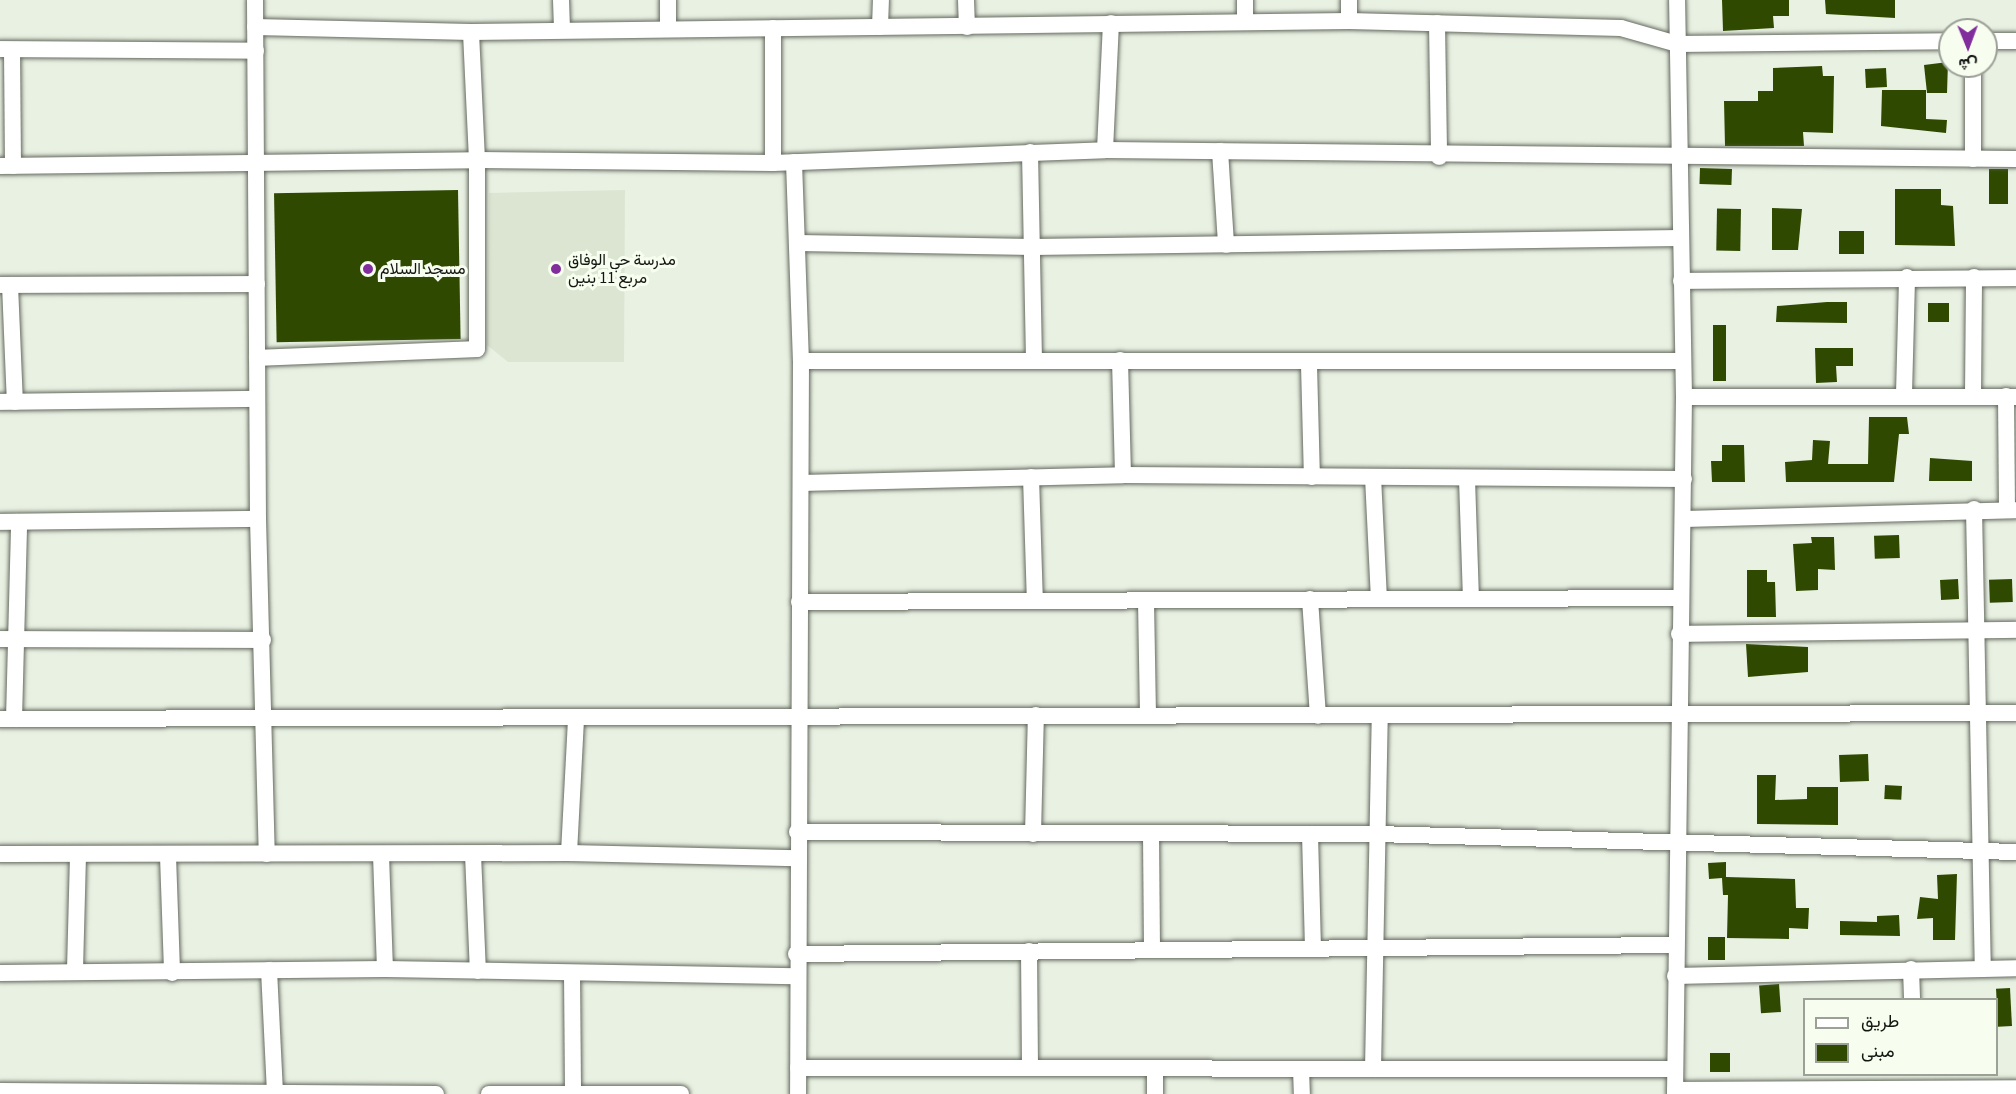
<!DOCTYPE html>
<html>
<head>
<meta charset="utf-8">
<style>
	body { margin:0 }
	#map { position:relative; width:2016px; height:1094px; overflow:hidden; background:#e9f1e3; font-family:"Source Sans 3",Vazirmatn,sans-serif }
	div>[style] { position:absolute }
	[style*='--x'] { left:calc(var(--x)*1px); top:calc(var(--y)*1px); width:calc(var(--w)*1px); rotate:calc(var(--a)*1deg) }
	.built>* { inset:0; background:#dbe5d1 }
	.building>* { inset:0; background:#2f4a00; transform-origin:0 0 }
	.roads { filter:drop-shadow(0 0 2px #646a5e) drop-shadow(0 0 2px #646a5e) }
	.minor>* { height:16px; margin:-8px; padding:0 8px; transform-origin:8px; border-radius:8px; background:#fff }
	.dots>* { width:16px; height:16px; translate:-50% -50%; box-sizing:border-box; border:3px solid #f7fef0; border-radius:50% }
	span { translate:-50% -50%; white-space:nowrap; text-align:center; line-height:1.15; -webkit-text-stroke:6px #f7fef0; paint-order:stroke }
	.poi-label { font-size:16px; color:#141612 }
	.left { translate:0 -50%; text-align:left }
	.legend { position:absolute; left:1803px; top:998px; width:195px; height:78px; box-sizing:border-box; background:#f7fef0; border:2px solid #9ca197; margin:0; padding:8px 10px; list-style:none; font-size:18px; color:#141612 }
	.legend li { display:flex; align-items:center; gap:12px; height:30px }
	.legend b { width:30px; border:2px solid #9ca197 }
	.north { position:absolute; left:1938px; top:18px; width:60px; height:60px; box-sizing:border-box; background:#f7fef0; border:2px solid #9ca197; border-radius:50%; rotate:179deg; font-size:16px; font-weight:700; line-height:24px; text-align:center; color:#141612 }
	.north::after { content:''; display:block; margin:auto; width:21px; height:27px; background:#812d9c; clip-path:polygon(50% 0,100% 100%,50% 72%,0 100%) }
</style>
</head>
<body>
<div id="map">
	<div class="built">
		<div style="clip-path:polygon(625px 190px,624px 362px,508px 362px,487px 345px,489px 193px)"></div>
	</div>
	<div class="building">
		<div style="clip-path:polygon(1722px 0,1789px 0,1789px 16px,1773px 16px,1774px 28px,1723px 31px)"></div>
		<div style="clip-path:polygon(1825px 0,1895px 0,1895px 18px,1826px 14px)"></div>
		<div style="clip-path:polygon(1948px 62px,1947px 93px,1927px 93px,1924px 65px)"></div>
		<div style="clip-path:polygon(1822px 66px,1823px 76px,1834px 76px,1833px 133px,1803px 132px,1804px 146px,1725px 146px,1724px 101px,1758px 101px,1758px 91px,1773px 91px,1773px 68px)"></div>
		<div style="left:1886px;top:68px;width:19px;height:21px;rotate:87deg"></div>
		<div style="clip-path:polygon(1882px 90px,1926px 90px,1926px 119px,1947px 120px,1946px 133px,1881px 126px)"></div>
		<div style="left:1700px;top:168px;width:32px;height:16px;rotate:2deg"></div>
		<div style="left:1989px;top:169px;width:19px;height:35px"></div>
		<div style="clip-path:polygon(1895px 189px,1941px 189px,1941px 205px,1953px 206px,1955px 246px,1895px 245px)"></div>
		<div style="left:458px;top:190px;width:149px;height:184px;rotate:89deg"></div>
		<div style="clip-path:polygon(1772px 208px,1802px 209px,1798px 250px,1772px 250px)"></div>
		<div style="left:1741px;top:209px;width:42px;height:24px;rotate:91deg"></div>
		<div style="left:1839px;top:231px;width:25px;height:23px"></div>
		<div style="clip-path:polygon(1827px 302px,1847px 302px,1847px 323px,1776px 322px,1777px 306px)"></div>
		<div style="left:1928px;top:303px;width:21px;height:19px"></div>
		<div style="left:1726px;top:325px;width:56px;height:13px;rotate:90deg"></div>
		<div style="clip-path:polygon(1815px 348px,1853px 348px,1853px 366px,1836px 366px,1837px 382px,1816px 383px)"></div>
		<div style="clip-path:polygon(1869px 417px,1907px 417px,1909px 434px,1899px 434px,1894px 482px,1786px 482px,1785px 462px,1812px 460px,1813px 440px,1830px 441px,1828px 464px,1868px 464px)"></div>
		<div style="clip-path:polygon(1722px 445px,1744px 445px,1745px 482px,1712px 482px,1711px 461px,1722px 461px)"></div>
		<div style="clip-path:polygon(1930px 458px,1972px 461px,1972px 481px,1929px 481px)"></div>
		<div style="left:1899px;top:535px;width:23px;height:25px;rotate:88deg"></div>
		<div style="clip-path:polygon(1811px 537px,1834px 537px,1835px 570px,1818px 569px,1818px 590px,1796px 591px,1793px 544px,1812px 543px)"></div>
		<div style="clip-path:polygon(1747px 570px,1767px 570px,1767px 582px,1775px 582px,1776px 617px,1747px 617px)"></div>
		<div style="left:1958px;top:579px;width:20px;height:18px;rotate:87deg"></div>
		<div style="left:2012px;top:579px;width:23px;height:23px;rotate:88deg"></div>
		<div style="clip-path:polygon(1746px 644px,1808px 647px,1808px 672px,1748px 677px)"></div>
		<div style="left:1868px;top:754px;width:27px;height:29px;rotate:88deg"></div>
		<div style="clip-path:polygon(1757px 775px,1776px 775px,1775px 800px,1807px 799px,1807px 787px,1838px 787px,1838px 825px,1757px 824px)"></div>
		<div style="left:1885px;top:785px;width:17px;height:14px;rotate:3deg"></div>
		<div style="clip-path:polygon(1726px 862px,1726px 877px,1795px 879px,1796px 908px,1809px 908px,1808px 929px,1789px 928px,1789px 939px,1727px 938px,1728px 895px,1723px 895px,1722px 878px,1709px 879px,1708px 863px)"></div>
		<div style="clip-path:polygon(1957px 874px,1955px 940px,1933px 940px,1933px 918px,1917px 919px,1920px 897px,1938px 899px,1937px 875px)"></div>
		<div style="clip-path:polygon(1899px 915px,1900px 936px,1840px 935px,1840px 921px,1877px 922px,1877px 916px)"></div>
		<div style="left:1708px;top:937px;width:17px;height:23px"></div>
		<div style="left:1779px;top:984px;width:28px;height:20px;rotate:86deg"></div>
		<div style="left:2010px;top:988px;width:38px;height:14px;rotate:87deg"></div>
		<div style="left:1710px;top:1053px;width:20px;height:19px"></div>
	</div>
	<div class="roads">
		<div class="minor">
			<div style="--x:255;--y:0;--w:519;--a:89.67"></div>
			<div style="--x:258;--y:519;--w:335;--a:88.5"></div>
			<div style="--x:561;--y:0;--w:30;--a:88"></div>
			<div style="--x:966;--y:0;--w:27;--a:88"></div>
			<div style="--x:1349;--y:0;--w:21;--a:90"></div>
			<div style="--x:1245;--y:21;--w:21;--a:-90"></div>
			<div style="--x:1437;--y:23;--w:134;--a:89.1"></div>
			<div style="--x:255;--y:27;--w:216;--a:1.3"></div>
			<div style="--x:471;--y:32;--w:878;--a:-0.72"></div>
			<div style="--x:1349;--y:21;--w:272;--a:1.5"></div>
			<div style="--x:1621;--y:28;--w:58;--a:15.9"></div>
			<div style="--x:1677;--y:44;--w:273;--a:-0.6"></div>
			<div style="--x:668;--y:27;--w:27;--a:-90"></div>
			<div style="--x:880;--y:27;--w:27;--a:-88"></div>
			<div style="--x:1986;--y:41;--w:30;--a:0"></div>
			<div style="--x:0;--y:49;--w:256;--a:0.4"></div>
			<div style="--x:12;--y:50;--w:116;--a:89.5"></div>
			<div style="--x:1973;--y:66;--w:93;--a:90"></div>
			<div style="--x:1105;--y:150;--w:127;--a:-87.3"></div>
			<div style="--x:1220;--y:151;--w:94;--a:86.3"></div>
			<div style="--x:1030;--y:152;--w:207;--a:88.9"></div>
			<div style="--x:794;--y:162;--w:199;--a:88"></div>
			<div style="--x:801;--y:361;--w:733;--a:90.23"></div>
			<div style="--x:773;--y:163;--w:135;--a:-90"></div>
			<div style="--x:0;--y:166;--w:477;--a:-0.7"></div>
			<div style="--x:477;--y:160;--w:296;--a:0.6"></div>
			<div style="--x:773;--y:163;--w:332;--a:-2.2"></div>
			<div style="--x:1105;--y:150;--w:911;--a:0.57"></div>
			<div style="--x:798;--y:243;--w:235;--a:1"></div>
			<div style="--x:1033;--y:247;--w:646;--a:-0.8"></div>
			<div style="--x:1681;--y:281;--w:335;--a:-0.5"></div>
			<div style="--x:0;--y:285;--w:257;--a:-0.2"></div>
			<div style="--x:10;--y:285;--w:117;--a:87.6"></div>
			<div style="--x:257;--y:358;--w:220;--a:-2.3"></div>
			<div style="--x:477;--y:349;--w:189;--a:-90"></div>
			<div style="--x:477;--y:160;--w:128;--a:-92.7"></div>
			<div style="--x:1120;--y:360;--w:115;--a:88.5"></div>
			<div style="--x:801;--y:361;--w:882;--a:0"></div>
			<div style="--x:1309;--y:365;--w:112;--a:88.5"></div>
			<div style="--x:1904;--y:394;--w:117;--a:-88.5"></div>
			<div style="--x:1973;--y:396;--w:119;--a:-89.5"></div>
			<div style="--x:2006;--y:396;--w:113;--a:89.5"></div>
			<div style="--x:1684;--y:397;--w:332;--a:0"></div>
			<div style="--x:0;--y:402;--w:257;--a:-0.7"></div>
			<div style="--x:1031;--y:477;--w:124;--a:88.2"></div>
			<div style="--x:1373;--y:477;--w:122;--a:87.2"></div>
			<div style="--x:1467;--y:479;--w:119;--a:88.1"></div>
			<div style="--x:801;--y:483;--w:322;--a:-1.4"></div>
			<div style="--x:1123;--y:475;--w:561;--a:0.41"></div>
			<div style="--x:1974;--y:509;--w:458;--a:88.9"></div>
			<div style="--x:1683;--y:519;--w:333;--a:-1.5"></div>
			<div style="--x:0;--y:522;--w:258;--a:-0.7"></div>
			<div style="--x:1310;--y:599;--w:117;--a:86.1"></div>
			<div style="--x:1146;--y:601;--w:114;--a:89"></div>
			<div style="--x:799;--y:602;--w:882;--a:-0.26"></div>
			<div style="--x:1679;--y:634;--w:337;--a:-0.7"></div>
			<div style="--x:0;--y:639;--w:263;--a:0.2"></div>
			<div style="--x:0;--y:719;--w:2016;--a:-0.17"></div>
			<div style="--x:14;--y:719;--w:197;--a:-88.5"></div>
			<div style="--x:797;--y:832;--w:579;--a:0.2"></div>
			<div style="--x:1376;--y:834;--w:640;--a:1.61"></div>
			<div style="--x:1033;--y:834;--w:119;--a:-88.6"></div>
			<div style="--x:1151;--y:834;--w:114;--a:89.5"></div>
			<div style="--x:1310;--y:834;--w:114;--a:88.5"></div>
			<div style="--x:569;--y:853;--w:133;--a:-87"></div>
			<div style="--x:0;--y:854;--w:569;--a:-0.1"></div>
			<div style="--x:569;--y:853;--w:228;--a:1.3"></div>
			<div style="--x:473;--y:854;--w:117;--a:87.6"></div>
			<div style="--x:381;--y:855;--w:114;--a:88"></div>
			<div style="--x:168;--y:856;--w:117;--a:88"></div>
			<div style="--x:1029;--y:951;--w:114;--a:89.5"></div>
			<div style="--x:796;--y:954;--w:879;--a:-0.59"></div>
			<div style="--x:1911;--y:969;--w:31;--a:88"></div>
			<div style="--x:75;--y:970;--w:115;--a:-88.5"></div>
			<div style="--x:269;--y:970;--w:121;--a:87.2"></div>
			<div style="--x:0;--y:973;--w:385;--a:-0.6"></div>
			<div style="--x:385;--y:969;--w:411;--a:1"></div>
			<div style="--x:572;--y:973;--w:118;--a:89.5"></div>
			<div style="--x:1675;--y:976;--w:341;--a:-1.3"></div>
			<div style="--x:798;--y:1068;--w:876;--a:0.07"></div>
			<div style="--x:1155;--y:1069;--w:25;--a:90"></div>
			<div style="--x:1301;--y:1069;--w:25;--a:88"></div>
			<div style="--x:1373;--y:1069;--w:354;--a:-88.9"></div>
			<div style="--x:1675;--y:1090;--w:341;--a:-0.3"></div>
			<div style="--x:0;--y:1091;--w:436;--a:0.4"></div>
			<div style="--x:489;--y:1094;--w:192;--a:0"></div>
			<div style="--x:1675;--y:1094;--w:697;--a:-89.26"></div>
			<div style="--x:1684;--y:397;--w:397;--a:-91"></div>
		</div>
	</div>
	<div class="dots">
		<div style="left:368px;top:269px;background:#812d9c"></div>
		<div style="left:556px;top:269px;background:#812d9c"></div>
	</div>
	<div class="poi-label">
		<span class="left" style="left:568px;top:269px">مدرسة حي الوفاق<br>مربع 11 بنين</span>
		<span class="left" style="left:380px;top:269px">مسجد السلام</span>
	</div>
	<ul class="legend">
	<li><b style="height:8px;background:#fff"></b>طريق</li>
	<li><b style="height:16px;background:#2f4a00"></b>مبنى</li>
	</ul>
	<div class="north">ش</div>
</div>
</body>
</html>
